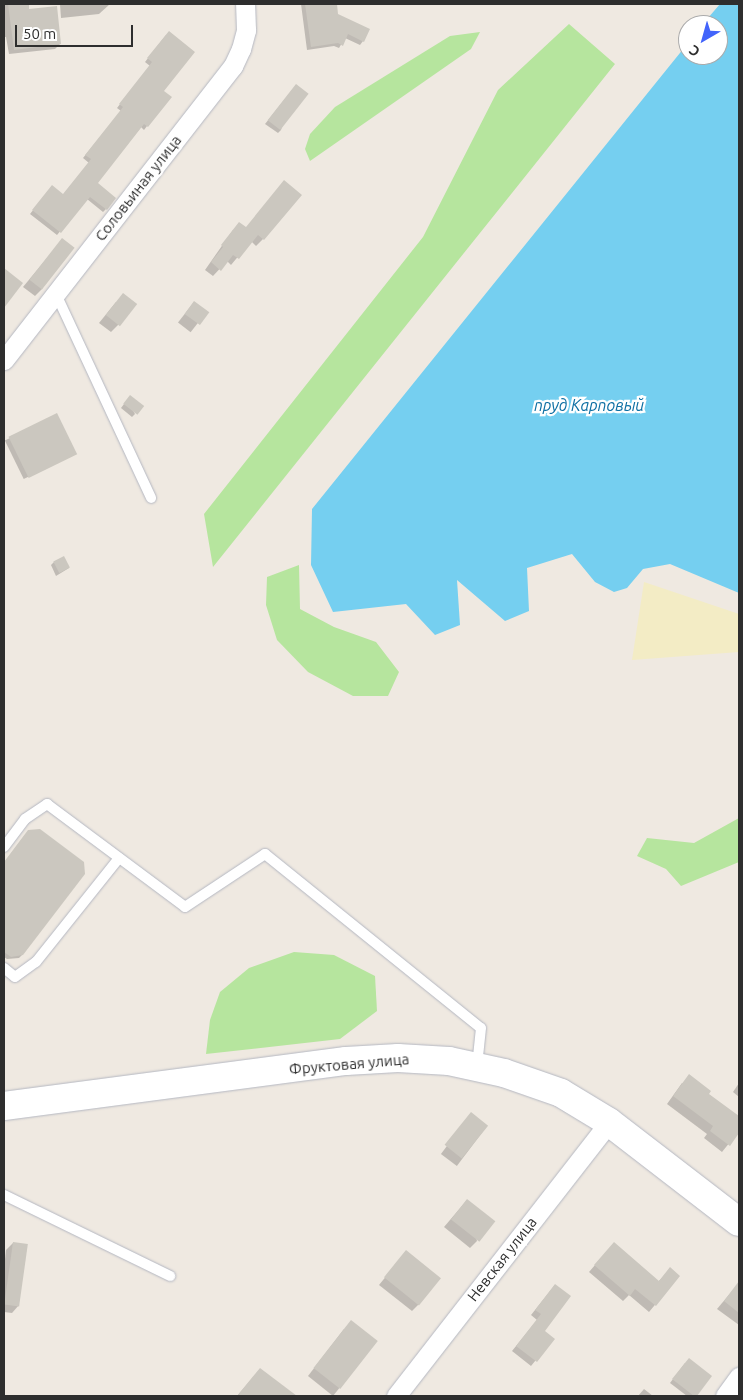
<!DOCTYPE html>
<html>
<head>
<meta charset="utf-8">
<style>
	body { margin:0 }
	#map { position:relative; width:743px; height:1400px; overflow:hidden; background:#efe9e1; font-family:Ubuntu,sans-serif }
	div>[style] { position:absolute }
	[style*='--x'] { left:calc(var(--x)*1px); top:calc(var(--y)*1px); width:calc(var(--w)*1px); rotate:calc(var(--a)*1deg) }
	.green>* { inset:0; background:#b6e59e }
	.sand>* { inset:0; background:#f3ecc5 }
	.water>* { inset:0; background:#75cff0 }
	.shadow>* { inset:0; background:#0003; transform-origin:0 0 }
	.building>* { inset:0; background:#cbc7bf; transform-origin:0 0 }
	.roads { filter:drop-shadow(0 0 1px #b4b7c1) drop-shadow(0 0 1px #b4b7c1) }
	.lane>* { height:10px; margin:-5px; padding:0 5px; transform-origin:5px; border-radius:5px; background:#fff }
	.street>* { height:19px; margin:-9.5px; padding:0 9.5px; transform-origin:9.5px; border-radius:9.5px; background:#fff }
	.secondary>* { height:28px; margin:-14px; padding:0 14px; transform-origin:14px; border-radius:14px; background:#fff }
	span { translate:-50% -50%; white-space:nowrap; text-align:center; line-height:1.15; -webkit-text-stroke:4.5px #fff; paint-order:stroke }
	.street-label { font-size:15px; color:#2e2e2e }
	.water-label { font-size:16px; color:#0d6fa3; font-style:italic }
	.frame { position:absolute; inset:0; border:5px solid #2e2e2e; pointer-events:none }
	.north { position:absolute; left:678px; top:15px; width:50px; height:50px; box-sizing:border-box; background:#fff; border:1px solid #ababab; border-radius:50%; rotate:218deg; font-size:14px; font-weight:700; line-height:20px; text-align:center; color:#2e2e2e }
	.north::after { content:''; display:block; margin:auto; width:18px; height:22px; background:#4264fb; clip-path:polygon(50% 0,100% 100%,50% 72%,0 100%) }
	.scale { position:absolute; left:15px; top:25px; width:118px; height:22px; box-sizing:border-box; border:2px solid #2e2e2e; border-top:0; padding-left:6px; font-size:15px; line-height:18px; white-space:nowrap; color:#2e2e2e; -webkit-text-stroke:4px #fff; paint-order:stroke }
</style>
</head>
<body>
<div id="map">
	<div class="green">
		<div style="clip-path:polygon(569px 24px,615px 64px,213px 567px,204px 514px,423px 237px,498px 90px)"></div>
		<div style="clip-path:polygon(480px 32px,471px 49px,310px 161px,305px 149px,310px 134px,335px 107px,450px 36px)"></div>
		<div style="clip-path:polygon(299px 565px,300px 609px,334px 627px,376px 642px,399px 672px,388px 696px,353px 696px,308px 672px,277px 640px,266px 605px,267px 577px)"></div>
		<div style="clip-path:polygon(739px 818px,739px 862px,681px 886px,666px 869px,637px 856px,647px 838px,694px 843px)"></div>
		<div style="clip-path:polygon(294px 952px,334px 955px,375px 976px,377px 1011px,340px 1039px,206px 1054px,210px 1020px,220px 992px,249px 968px)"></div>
	</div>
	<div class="sand">
		<div style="clip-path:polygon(644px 582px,739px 614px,739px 652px,632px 660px)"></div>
	</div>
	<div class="water">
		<div style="clip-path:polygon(720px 4px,739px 4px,739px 593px,670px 564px,643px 569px,627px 588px,614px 592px,595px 582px,572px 554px,527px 568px,529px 611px,505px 621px,457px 580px,460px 625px,435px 635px,406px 604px,333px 612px,311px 565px,312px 509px,688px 43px,688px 55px,718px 55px,718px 25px,702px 25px)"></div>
	</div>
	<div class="shadow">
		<div style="clip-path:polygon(4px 4px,28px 4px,28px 11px,60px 44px,55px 49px,9px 54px,6px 37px,4px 37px)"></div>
		<div style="clip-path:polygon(60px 4px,110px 4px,99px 14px,61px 18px)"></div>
		<div style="clip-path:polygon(301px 4px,336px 4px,337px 15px,363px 41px,360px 45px,345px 38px,339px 48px,334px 46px,307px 50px)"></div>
		<div style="clip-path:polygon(166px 35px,147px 126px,144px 130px,141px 127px,96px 184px,106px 209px,103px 212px,87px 199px,57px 235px,30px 214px,49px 190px,63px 195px,89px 163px,83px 158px,121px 111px,117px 108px,150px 66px,145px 62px)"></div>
		<div style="clip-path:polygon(293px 89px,281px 130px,278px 133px,265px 124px)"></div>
		<div style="clip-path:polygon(301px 195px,263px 239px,256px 246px,251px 241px,231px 265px,227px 261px,213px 276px,205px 270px,233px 230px,245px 228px)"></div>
		<div style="clip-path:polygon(62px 240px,42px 289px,35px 296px,23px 287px)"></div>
		<div style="clip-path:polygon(116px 302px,118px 325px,111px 332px,99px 323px)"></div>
		<div style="left:194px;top:302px;width:16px;height:26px;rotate:38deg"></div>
		<div style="clip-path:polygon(127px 400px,135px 414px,132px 417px,121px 408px)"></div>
		<div style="left:57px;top:415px;width:43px;height:58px;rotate:64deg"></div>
		<div style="clip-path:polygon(54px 562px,69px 568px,56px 576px,51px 565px)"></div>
		<div style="clip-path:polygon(25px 835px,23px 954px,19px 958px,7px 959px,4px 957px,4px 863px)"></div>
		<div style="clip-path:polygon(682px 1083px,708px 1094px,739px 1118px,739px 1131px,722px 1152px,704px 1138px,707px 1134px,667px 1104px)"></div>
		<div style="clip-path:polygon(739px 1083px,739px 1097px,733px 1092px)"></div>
		<div style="left:471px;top:1114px;width:20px;height:50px;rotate:37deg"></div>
		<div style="clip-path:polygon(467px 1200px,477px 1241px,470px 1248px,444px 1227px)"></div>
		<div style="clip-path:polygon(13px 1243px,19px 1305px,12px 1313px,4px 1312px,4px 1268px,6px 1250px)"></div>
		<div style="clip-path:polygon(608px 1250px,658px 1282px,670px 1269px,679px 1276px,649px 1312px,629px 1295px,623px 1301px,589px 1272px)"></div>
		<div style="clip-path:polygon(406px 1252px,419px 1304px,412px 1311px,379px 1285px)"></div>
		<div style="clip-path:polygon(738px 1284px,739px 1284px,739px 1325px,717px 1309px)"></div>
		<div style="clip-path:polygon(555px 1285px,543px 1331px,553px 1339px,531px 1366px,512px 1351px,537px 1320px,531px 1315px)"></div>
		<div style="clip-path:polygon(344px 1329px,376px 1342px,333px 1396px,308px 1376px)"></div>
		<div style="clip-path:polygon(685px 1363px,710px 1377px,695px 1396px,687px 1396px,670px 1383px)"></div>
		<div style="clip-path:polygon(260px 1369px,295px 1396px,237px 1396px)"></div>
		<div style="clip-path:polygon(644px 1389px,653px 1396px,638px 1396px)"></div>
	</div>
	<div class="building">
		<div style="clip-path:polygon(8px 4px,29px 4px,29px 9px,57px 6px,61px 44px,14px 50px)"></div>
		<div style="clip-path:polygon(305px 4px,337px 4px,338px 14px,370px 29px,364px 42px,348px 34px,343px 46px,338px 43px,311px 47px)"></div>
		<div style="clip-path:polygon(169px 31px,195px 52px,164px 91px,172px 97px,148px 127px,144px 124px,98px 183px,116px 198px,107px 210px,90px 197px,61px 233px,32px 210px,52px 185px,63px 194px,91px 159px,85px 155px,123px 107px,119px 104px,152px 62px,147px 58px)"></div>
		<div style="left:296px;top:84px;width:16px;height:46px;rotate:38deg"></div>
		<div style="clip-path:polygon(284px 180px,302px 195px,264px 240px,258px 235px,239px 259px,233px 255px,221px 271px,211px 262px,223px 247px,221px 245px,239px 222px,246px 227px)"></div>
		<div style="left:62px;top:238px;width:16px;height:53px;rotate:38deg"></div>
		<div style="clip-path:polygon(4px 268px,23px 283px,4px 308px)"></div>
		<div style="left:123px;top:293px;width:18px;height:28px;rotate:38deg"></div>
		<div style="left:194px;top:301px;width:19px;height:16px;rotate:36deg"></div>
		<div style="left:130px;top:395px;width:18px;height:11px;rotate:38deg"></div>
		<div style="left:57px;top:413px;width:46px;height:54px;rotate:64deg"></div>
		<div style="left:64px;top:556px;width:13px;height:12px;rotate:63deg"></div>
		<div style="clip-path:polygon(40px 829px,84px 862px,85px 874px,23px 955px,11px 957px,4px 952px,4px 862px,28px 830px)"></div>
		<div style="clip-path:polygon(689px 1074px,711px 1091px,709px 1094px,739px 1116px,739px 1133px,730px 1146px,710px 1131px,713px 1126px,673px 1096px)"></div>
		<div style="left:471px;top:1112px;width:22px;height:42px;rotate:39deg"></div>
		<div style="left:467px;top:1199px;width:36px;height:26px;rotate:38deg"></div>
		<div style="left:13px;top:1242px;width:15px;height:63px;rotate:8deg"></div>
		<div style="clip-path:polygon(614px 1242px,659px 1281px,670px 1267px,680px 1276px,656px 1306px,635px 1289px,630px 1296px,594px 1265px)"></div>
		<div style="left:406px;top:1250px;width:45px;height:35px;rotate:39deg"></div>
		<div style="clip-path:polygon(739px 1281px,739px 1313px,724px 1301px)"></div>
		<div style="clip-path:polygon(555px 1284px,571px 1296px,545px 1331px,555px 1339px,537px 1362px,516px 1346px,541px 1314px,535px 1310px)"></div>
		<div style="left:351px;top:1320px;width:34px;height:61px;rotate:38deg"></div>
		<div style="clip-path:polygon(689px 1358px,712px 1376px,697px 1396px,694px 1396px,672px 1379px)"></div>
		<div style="clip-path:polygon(260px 1368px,297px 1396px,237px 1396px)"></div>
	</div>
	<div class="roads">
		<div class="lane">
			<div style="--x:56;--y:294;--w:225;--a:65"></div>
			<div style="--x:4;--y:847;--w:35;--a:-53"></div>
			<div style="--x:25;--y:819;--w:27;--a:-34"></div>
			<div style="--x:47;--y:804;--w:172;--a:36.7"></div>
			<div style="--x:185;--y:907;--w:96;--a:-33.5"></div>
			<div style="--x:265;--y:854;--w:277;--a:38.9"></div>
			<div style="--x:481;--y:1028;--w:37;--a:96"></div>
			<div style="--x:4;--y:968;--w:14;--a:39"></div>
			<div style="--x:15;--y:977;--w:26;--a:-36"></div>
			<div style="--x:36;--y:962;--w:133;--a:-51.4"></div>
			<div style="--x:4;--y:1195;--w:185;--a:26"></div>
		</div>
		<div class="street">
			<div style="--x:4;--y:360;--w:373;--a:-52.1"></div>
			<div style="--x:233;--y:66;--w:19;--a:-65"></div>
			<div style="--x:241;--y:49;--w:20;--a:-75"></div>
			<div style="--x:246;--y:30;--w:26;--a:-92"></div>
			<div style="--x:396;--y:1396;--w:347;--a:-52.1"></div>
			<div style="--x:725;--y:1396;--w:24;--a:-54"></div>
		</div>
		<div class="secondary">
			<div style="--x:4;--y:1106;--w:345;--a:-7.5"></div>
			<div style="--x:346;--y:1061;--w:52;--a:-3.3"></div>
			<div style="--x:398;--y:1058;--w:51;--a:3.4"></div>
			<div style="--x:449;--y:1061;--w:56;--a:12.3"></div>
			<div style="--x:504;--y:1073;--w:60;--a:19.3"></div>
			<div style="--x:561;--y:1093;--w:56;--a:31.1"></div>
			<div style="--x:609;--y:1122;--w:164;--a:37.6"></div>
		</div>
	</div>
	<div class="street-label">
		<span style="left:138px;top:188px;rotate:-52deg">Соловьиная улица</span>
		<span style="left:349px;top:1064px;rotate:-5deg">Фруктовая улица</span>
		<span style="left:502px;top:1259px;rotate:-52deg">Невская улица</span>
	</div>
	<div class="water-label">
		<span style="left:589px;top:405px">пруд Карповый</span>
	</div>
	<div class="frame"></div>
	<div class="north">С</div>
	<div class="scale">50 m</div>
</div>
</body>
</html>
